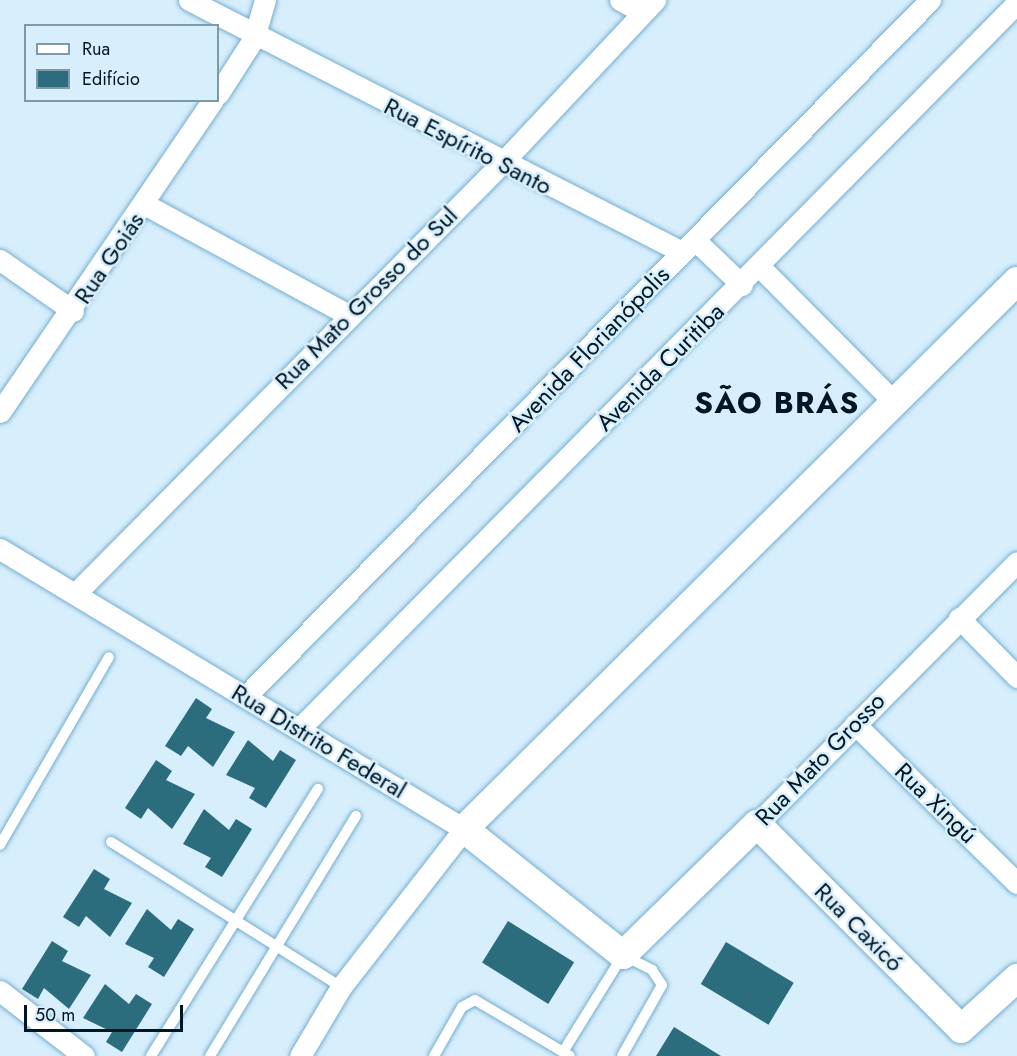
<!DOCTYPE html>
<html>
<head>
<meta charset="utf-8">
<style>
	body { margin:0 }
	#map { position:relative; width:1017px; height:1056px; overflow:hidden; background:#d7eefc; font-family:Jost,sans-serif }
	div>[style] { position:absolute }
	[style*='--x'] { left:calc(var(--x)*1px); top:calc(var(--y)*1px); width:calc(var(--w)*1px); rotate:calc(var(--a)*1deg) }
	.building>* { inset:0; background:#2b6d7d; transform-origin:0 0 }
	.roads { filter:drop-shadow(0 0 2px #74aed0) drop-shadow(0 0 2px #74aed0) }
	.lane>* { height:10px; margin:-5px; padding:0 5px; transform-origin:5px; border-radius:5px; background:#fff }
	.street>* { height:21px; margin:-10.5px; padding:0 10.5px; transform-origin:10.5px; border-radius:10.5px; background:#fff }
	.secondary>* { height:28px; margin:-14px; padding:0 14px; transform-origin:14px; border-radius:14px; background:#fff }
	span { translate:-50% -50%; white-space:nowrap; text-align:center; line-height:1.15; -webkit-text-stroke:5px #d7eefc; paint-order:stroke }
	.street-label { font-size:24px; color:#001622 }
	.district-label { font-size:30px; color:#001622; font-weight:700; letter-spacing:1.5px }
	.legend { position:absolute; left:24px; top:24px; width:195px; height:78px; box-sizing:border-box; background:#d7eefc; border:2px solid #8198a5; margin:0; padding:8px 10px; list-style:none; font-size:18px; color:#001622 }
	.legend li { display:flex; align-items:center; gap:12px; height:30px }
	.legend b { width:30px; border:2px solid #8198a5 }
	.scale { position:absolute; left:24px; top:1005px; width:159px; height:27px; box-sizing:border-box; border:3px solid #001622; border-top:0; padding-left:8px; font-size:18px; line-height:21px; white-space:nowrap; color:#001622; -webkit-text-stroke:4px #d7eefc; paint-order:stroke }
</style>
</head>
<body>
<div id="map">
	<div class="building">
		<div style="clip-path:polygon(196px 698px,212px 709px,206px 718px,235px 732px,213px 767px,188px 746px,181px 756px,165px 746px)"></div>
		<div style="clip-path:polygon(248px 740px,273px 761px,280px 750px,296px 760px,266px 808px,249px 798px,255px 788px,226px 775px)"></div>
		<div style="clip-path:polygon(156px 760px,172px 771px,166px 780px,195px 794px,172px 829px,148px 808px,141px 819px,125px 808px)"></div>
		<div style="clip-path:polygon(204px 809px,229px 830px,236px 819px,252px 829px,222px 877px,205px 867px,211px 858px,183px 844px)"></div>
		<div style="clip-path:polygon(94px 869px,110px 879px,104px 889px,132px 903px,110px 937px,86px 916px,79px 927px,63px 917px)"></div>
		<div style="clip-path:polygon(147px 909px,171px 930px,178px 919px,194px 929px,164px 977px,148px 967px,154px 958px,125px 944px)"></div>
		<div style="left:508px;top:921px;width:78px;height:49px;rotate:32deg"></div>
		<div style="clip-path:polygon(52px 941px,68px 951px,62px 961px,91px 975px,69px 1009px,44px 988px,38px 999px,22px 989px)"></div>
		<div style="left:726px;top:942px;width:79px;height:49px;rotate:31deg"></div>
		<div style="clip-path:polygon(105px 984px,129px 1004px,136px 994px,152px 1004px,122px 1052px,106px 1042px,112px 1032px,83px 1018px)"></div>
		<div style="clip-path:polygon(674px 1027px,721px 1056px,656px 1056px)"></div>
	</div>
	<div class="roads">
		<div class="lane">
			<div style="--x:111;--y:842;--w:272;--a:32.2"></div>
			<div style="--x:0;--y:845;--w:217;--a:-59.9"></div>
			<div style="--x:563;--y:1052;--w:114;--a:-58.3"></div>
			<div style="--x:623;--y:955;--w:33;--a:27"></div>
			<div style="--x:652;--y:970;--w:18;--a:56"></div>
			<div style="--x:662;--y:985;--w:81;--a:119.4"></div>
			<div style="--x:151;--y:1056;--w:315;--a:-58"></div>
			<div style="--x:210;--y:1056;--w:281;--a:-58.7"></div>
			<div style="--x:434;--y:1056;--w:56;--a:-60.3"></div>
			<div style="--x:462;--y:1007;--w:15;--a:-28"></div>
			<div style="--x:475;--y:1000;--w:110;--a:30.5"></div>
		</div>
		<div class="street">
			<div style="--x:189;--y:0;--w:554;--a:27.07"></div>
			<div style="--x:620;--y:0;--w:26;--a:28"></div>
			<div style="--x:218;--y:94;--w:67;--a:-57.3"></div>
			<div style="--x:254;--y:38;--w:40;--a:-74"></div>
			<div style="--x:146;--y:205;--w:229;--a:28.5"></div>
			<div style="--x:695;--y:240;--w:65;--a:43.8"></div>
			<div style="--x:0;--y:260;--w:89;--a:34.9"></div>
			<div style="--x:760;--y:267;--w:193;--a:45.2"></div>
			<div style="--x:0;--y:412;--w:378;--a:-55.7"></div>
			<div style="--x:0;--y:549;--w:542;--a:31.11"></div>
			<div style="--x:464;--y:829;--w:200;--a:127.9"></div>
			<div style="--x:341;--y:987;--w:80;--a:120.7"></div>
			<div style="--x:75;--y:594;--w:607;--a:-45.27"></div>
			<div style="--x:502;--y:163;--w:224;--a:-46.8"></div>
			<div style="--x:959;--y:618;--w:83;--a:45.5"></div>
			<div style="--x:246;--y:696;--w:976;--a:-45.5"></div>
			<div style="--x:855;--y:724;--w:227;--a:44.5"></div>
			<div style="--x:300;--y:728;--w:1020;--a:-45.32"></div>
			<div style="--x:757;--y:824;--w:369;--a:-45.2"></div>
			<div style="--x:0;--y:991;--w:106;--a:37.7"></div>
		</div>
		<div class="secondary">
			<div style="--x:1017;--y:281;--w:779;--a:135.26"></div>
			<div style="--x:464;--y:829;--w:203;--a:38.4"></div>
			<div style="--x:623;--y:955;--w:187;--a:-44.4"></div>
			<div style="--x:757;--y:824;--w:289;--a:45.1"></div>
			<div style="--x:961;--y:1029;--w:76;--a:-42.3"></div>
		</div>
	</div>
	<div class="street-label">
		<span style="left:468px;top:146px;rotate:27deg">Rua Espírito Santo</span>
		<span style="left:109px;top:258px;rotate:-56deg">Rua Goiás</span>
		<span style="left:366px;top:298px;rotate:-45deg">Rua Mato Grosso do Sul</span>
		<span style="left:589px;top:349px;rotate:-46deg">Avenida Florianópolis</span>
		<span style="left:660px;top:367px;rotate:-45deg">Avenida Curitiba</span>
		<span style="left:319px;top:741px;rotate:31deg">Rua Distrito Federal</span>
		<span style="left:820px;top:759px;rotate:-46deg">Rua Mato Grosso</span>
		<span style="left:936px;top:803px;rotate:44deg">Rua Xingú</span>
		<span style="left:859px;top:927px;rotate:45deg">Rua Caxicó</span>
	</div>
	<div class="district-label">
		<span style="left:777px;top:403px">SÃO BRÁS</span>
	</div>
	<ul class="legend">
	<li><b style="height:8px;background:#fff"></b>Rua</li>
	<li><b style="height:16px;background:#2b6d7d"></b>Edifício</li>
	</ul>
	<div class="scale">50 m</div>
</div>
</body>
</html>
